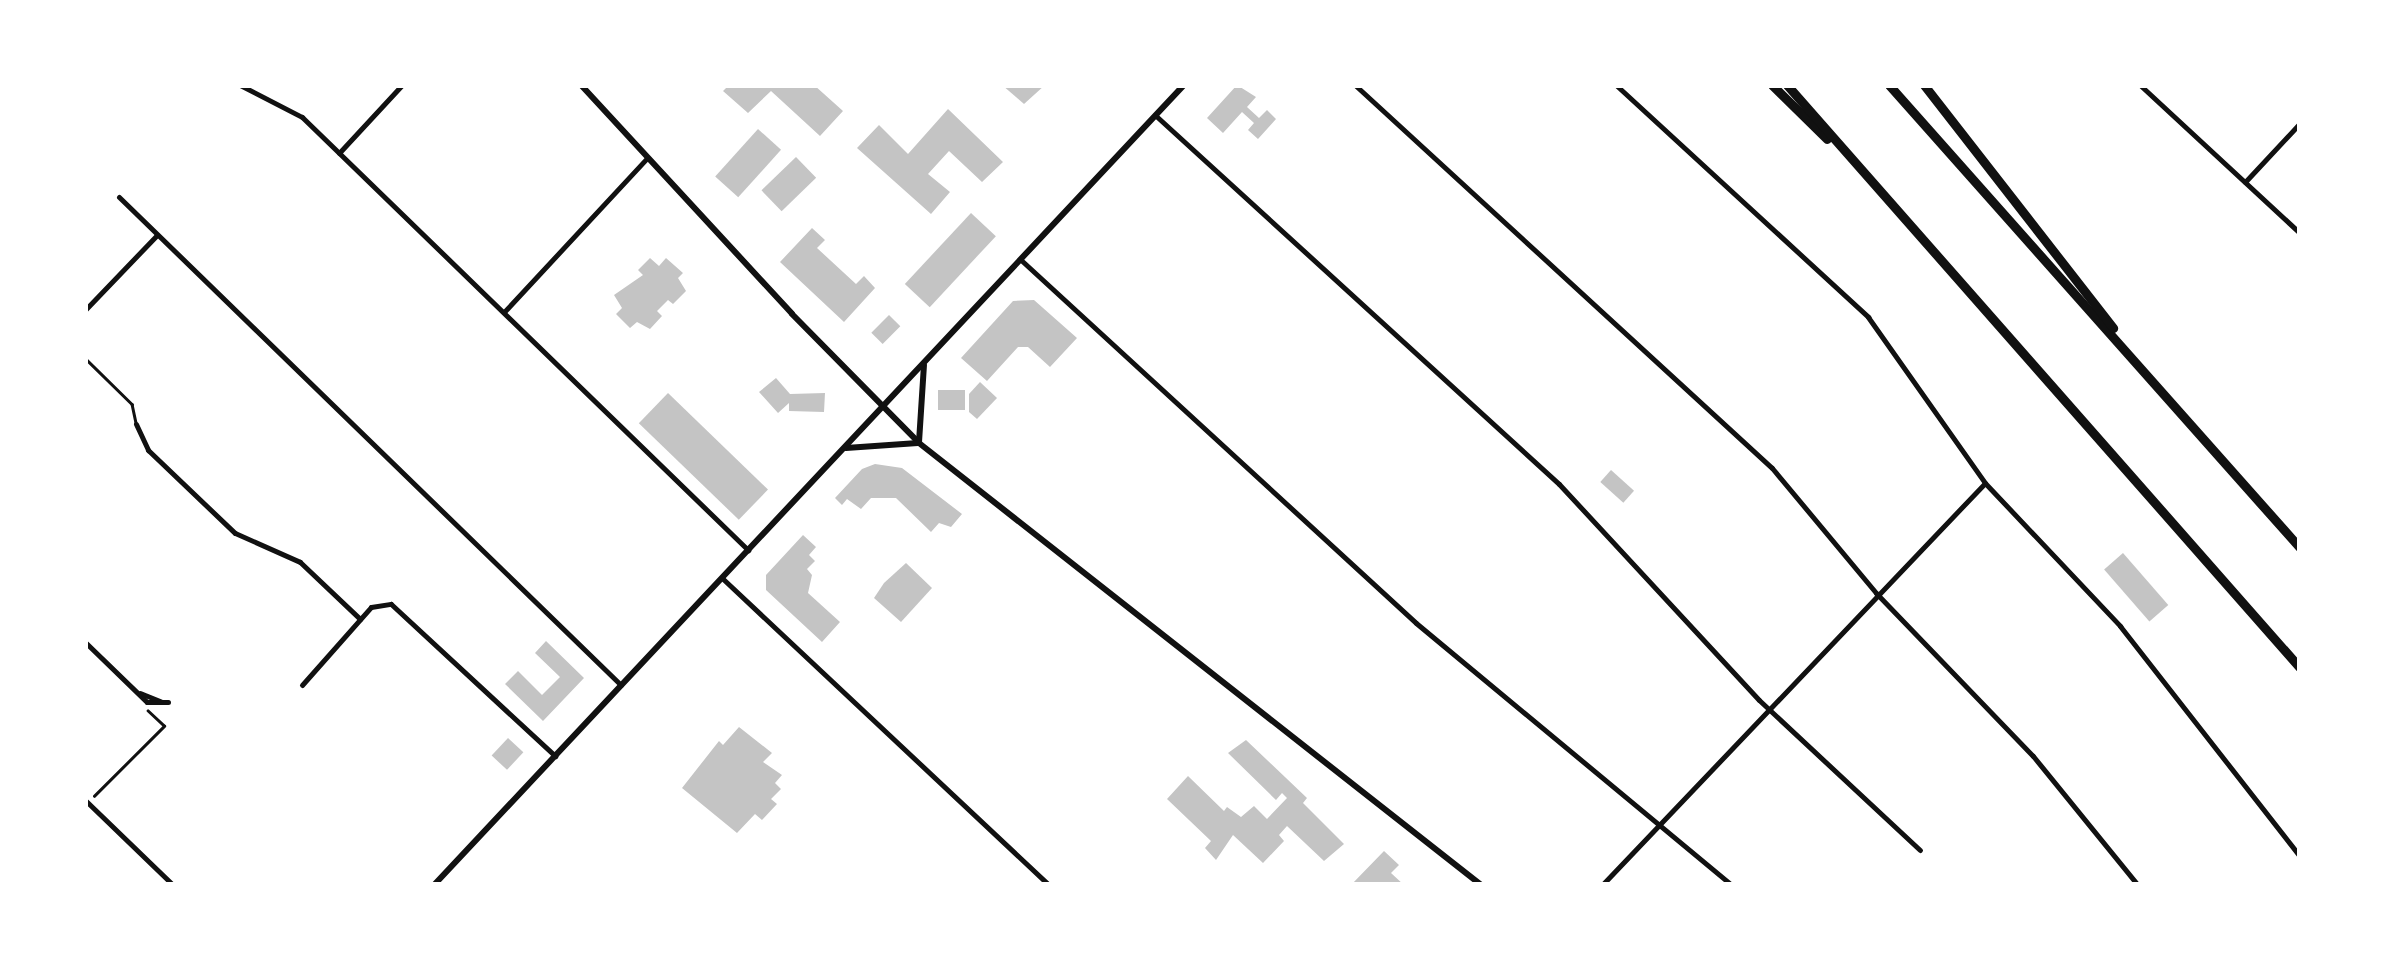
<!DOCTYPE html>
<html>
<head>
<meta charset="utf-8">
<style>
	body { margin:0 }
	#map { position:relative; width:2385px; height:970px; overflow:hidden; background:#fff; font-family:Karla,sans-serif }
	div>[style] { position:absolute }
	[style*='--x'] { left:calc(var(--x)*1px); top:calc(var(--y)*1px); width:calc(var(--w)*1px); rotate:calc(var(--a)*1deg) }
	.building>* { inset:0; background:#c4c4c4; transform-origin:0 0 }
	.path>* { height:2.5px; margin:-1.25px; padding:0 1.25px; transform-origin:1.25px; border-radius:1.25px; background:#111 }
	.service>* { height:2.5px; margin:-1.25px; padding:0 1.25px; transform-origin:1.25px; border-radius:1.25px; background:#111 }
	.minor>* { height:5px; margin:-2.5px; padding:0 2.5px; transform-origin:2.5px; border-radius:2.5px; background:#111 }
	.secondary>* { height:6px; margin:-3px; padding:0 3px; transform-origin:3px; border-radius:3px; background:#111 }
	.motorway>* { height:9px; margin:-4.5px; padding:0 4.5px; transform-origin:4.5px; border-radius:4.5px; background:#111 }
	span { translate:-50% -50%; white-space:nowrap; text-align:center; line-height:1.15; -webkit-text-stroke:8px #fff; paint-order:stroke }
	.frame { position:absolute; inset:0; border:88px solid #fff; pointer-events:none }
</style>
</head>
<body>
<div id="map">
	<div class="building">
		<div style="clip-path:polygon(729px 85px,814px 85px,843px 111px,820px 136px,771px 91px,748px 113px,723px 91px)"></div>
		<div style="clip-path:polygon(1002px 85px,1045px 85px,1024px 104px)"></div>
		<div style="clip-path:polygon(1237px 85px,1256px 97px,1247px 107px,1259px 118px,1267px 110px,1276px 119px,1258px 139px,1248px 130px,1254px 123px,1242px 112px,1223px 133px,1207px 118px)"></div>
		<div style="clip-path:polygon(948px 109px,1003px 162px,982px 182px,949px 151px,928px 174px,950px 192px,931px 214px,857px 148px,879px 125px,908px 154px)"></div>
		<div style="left:758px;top:129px;width:31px;height:64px;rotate:42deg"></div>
		<div style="left:796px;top:157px;width:29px;height:48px;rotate:46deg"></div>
		<div style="left:971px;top:213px;width:34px;height:97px;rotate:43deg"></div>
		<div style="clip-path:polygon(812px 228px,825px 240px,817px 248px,856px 284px,864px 276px,875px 288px,844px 322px,780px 262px)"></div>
		<div style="clip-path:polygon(650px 258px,659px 266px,666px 258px,683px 273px,678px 278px,686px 291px,673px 304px,668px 300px,657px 311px,662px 316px,650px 329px,637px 322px,630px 328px,616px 314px,622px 308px,614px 295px,643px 275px,638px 270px)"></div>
		<div style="clip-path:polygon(1034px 300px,1077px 338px,1050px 367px,1028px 347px,1018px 347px,987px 381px,961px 358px,1013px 301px)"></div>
		<div style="left:889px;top:315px;width:16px;height:25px;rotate:45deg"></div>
		<div style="clip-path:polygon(776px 378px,790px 394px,825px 393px,824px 412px,789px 411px,789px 403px,778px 413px,759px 392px)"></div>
		<div style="clip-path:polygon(980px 382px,997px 398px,977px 419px,969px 412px,969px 394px)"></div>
		<div style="left:965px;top:390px;width:20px;height:27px;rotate:90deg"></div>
		<div style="left:668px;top:393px;width:139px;height:42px;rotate:44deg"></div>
		<div style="clip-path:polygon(875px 464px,902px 468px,962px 514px,951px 527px,939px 523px,931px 532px,896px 498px,871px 498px,861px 509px,847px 499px,842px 505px,835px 498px,862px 469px)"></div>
		<div style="left:1611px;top:470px;width:31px;height:16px;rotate:42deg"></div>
		<div style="clip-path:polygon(803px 535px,816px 547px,809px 555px,815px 561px,807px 569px,812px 575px,808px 593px,840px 622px,822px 642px,766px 590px,766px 575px)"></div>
		<div style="left:2123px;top:553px;width:69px;height:25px;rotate:49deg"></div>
		<div style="clip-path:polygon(906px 563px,932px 588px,901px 622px,874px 598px,884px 583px)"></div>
		<div style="clip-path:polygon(546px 641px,584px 678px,543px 721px,505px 684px,518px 671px,542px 695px,560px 677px,535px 653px)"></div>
		<div style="clip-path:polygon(739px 727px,772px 753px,763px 762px,782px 775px,775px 783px,781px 789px,771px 799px,777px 804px,762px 820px,755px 814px,737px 833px,682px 788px,719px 741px,723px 745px)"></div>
		<div style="left:508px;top:738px;width:21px;height:24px;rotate:43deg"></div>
		<div style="clip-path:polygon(1246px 740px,1307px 798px,1303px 803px,1344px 844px,1324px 861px,1287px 826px,1279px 835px,1284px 841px,1263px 863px,1233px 835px,1216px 860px,1205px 848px,1211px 841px,1167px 799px,1188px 776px,1224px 811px,1227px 807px,1241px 817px,1254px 806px,1267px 819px,1287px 798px,1282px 793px,1276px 800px,1228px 753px)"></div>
		<div style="clip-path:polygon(1384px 851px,1399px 865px,1391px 873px,1404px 885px,1351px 885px)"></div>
	</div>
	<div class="path">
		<div style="--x:94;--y:796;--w:99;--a:-45"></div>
		<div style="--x:164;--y:726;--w:22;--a:-137"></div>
	</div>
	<div class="service">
		<div style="--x:85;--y:358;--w:66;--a:44.4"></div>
		<div style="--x:132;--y:404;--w:19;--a:78"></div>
	</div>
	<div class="minor">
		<div style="--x:240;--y:85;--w:70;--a:27.3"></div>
		<div style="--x:302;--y:117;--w:622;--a:44.15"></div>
		<div style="--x:1355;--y:85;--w:566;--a:42.57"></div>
		<div style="--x:1772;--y:468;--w:163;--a:50.2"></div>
		<div style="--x:1876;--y:593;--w:226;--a:46.1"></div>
		<div style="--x:2033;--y:756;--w:166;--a:50.9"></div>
		<div style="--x:1616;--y:85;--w:343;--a:42.6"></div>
		<div style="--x:1868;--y:317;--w:203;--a:54.8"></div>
		<div style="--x:1985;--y:483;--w:197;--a:46.6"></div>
		<div style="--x:2120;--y:626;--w:292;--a:52"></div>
		<div style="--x:2140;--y:85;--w:218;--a:42.8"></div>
		<div style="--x:1155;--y:115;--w:547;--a:42.41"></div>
		<div style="--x:1559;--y:484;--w:294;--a:47.2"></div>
		<div style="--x:1759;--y:700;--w:220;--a:43"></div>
		<div style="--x:339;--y:153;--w:93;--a:-47.2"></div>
		<div style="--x:2245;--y:182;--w:81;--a:-47"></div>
		<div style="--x:119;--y:197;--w:700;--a:44.19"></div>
		<div style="--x:1021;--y:260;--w:536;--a:42.58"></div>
		<div style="--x:1416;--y:623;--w:410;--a:39.7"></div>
		<div style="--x:85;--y:310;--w:104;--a:-46.2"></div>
		<div style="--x:504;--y:312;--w:210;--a:-47.1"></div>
		<div style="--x:136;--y:424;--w:29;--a:65"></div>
		<div style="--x:148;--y:450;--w:120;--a:43.7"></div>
		<div style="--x:235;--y:533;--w:71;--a:24"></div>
		<div style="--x:300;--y:562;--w:83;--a:43.5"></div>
		<div style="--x:722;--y:578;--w:449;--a:43.2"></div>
		<div style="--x:85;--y:642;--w:86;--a:44.1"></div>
		<div style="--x:147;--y:702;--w:21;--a:0"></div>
		<div style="--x:302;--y:685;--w:104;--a:-48.5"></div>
		<div style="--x:371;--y:607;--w:20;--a:-9"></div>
		<div style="--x:391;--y:604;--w:224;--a:42.8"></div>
		<div style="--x:140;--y:693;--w:22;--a:22"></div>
		<div style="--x:85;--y:800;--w:122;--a:44"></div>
		<div style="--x:1602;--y:885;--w:555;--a:-46.39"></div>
	</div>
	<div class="secondary">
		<div style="--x:581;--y:85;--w:311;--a:47.3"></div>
		<div style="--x:792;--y:314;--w:181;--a:45.4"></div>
		<div style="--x:919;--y:443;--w:715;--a:38.18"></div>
		<div style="--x:919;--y:442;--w:77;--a:-86.3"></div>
		<div style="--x:846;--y:448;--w:72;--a:-4"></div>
		<div style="--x:434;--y:885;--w:1097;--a:-46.85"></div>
	</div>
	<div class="motorway">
		<div style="--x:1772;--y:85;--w:77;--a:44.5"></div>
		<div style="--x:1787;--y:85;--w:777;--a:48.65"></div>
		<div style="--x:1889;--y:85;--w:619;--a:48.4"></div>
		<div style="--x:1924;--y:85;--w:308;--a:52.1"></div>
	</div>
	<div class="frame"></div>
</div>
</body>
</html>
